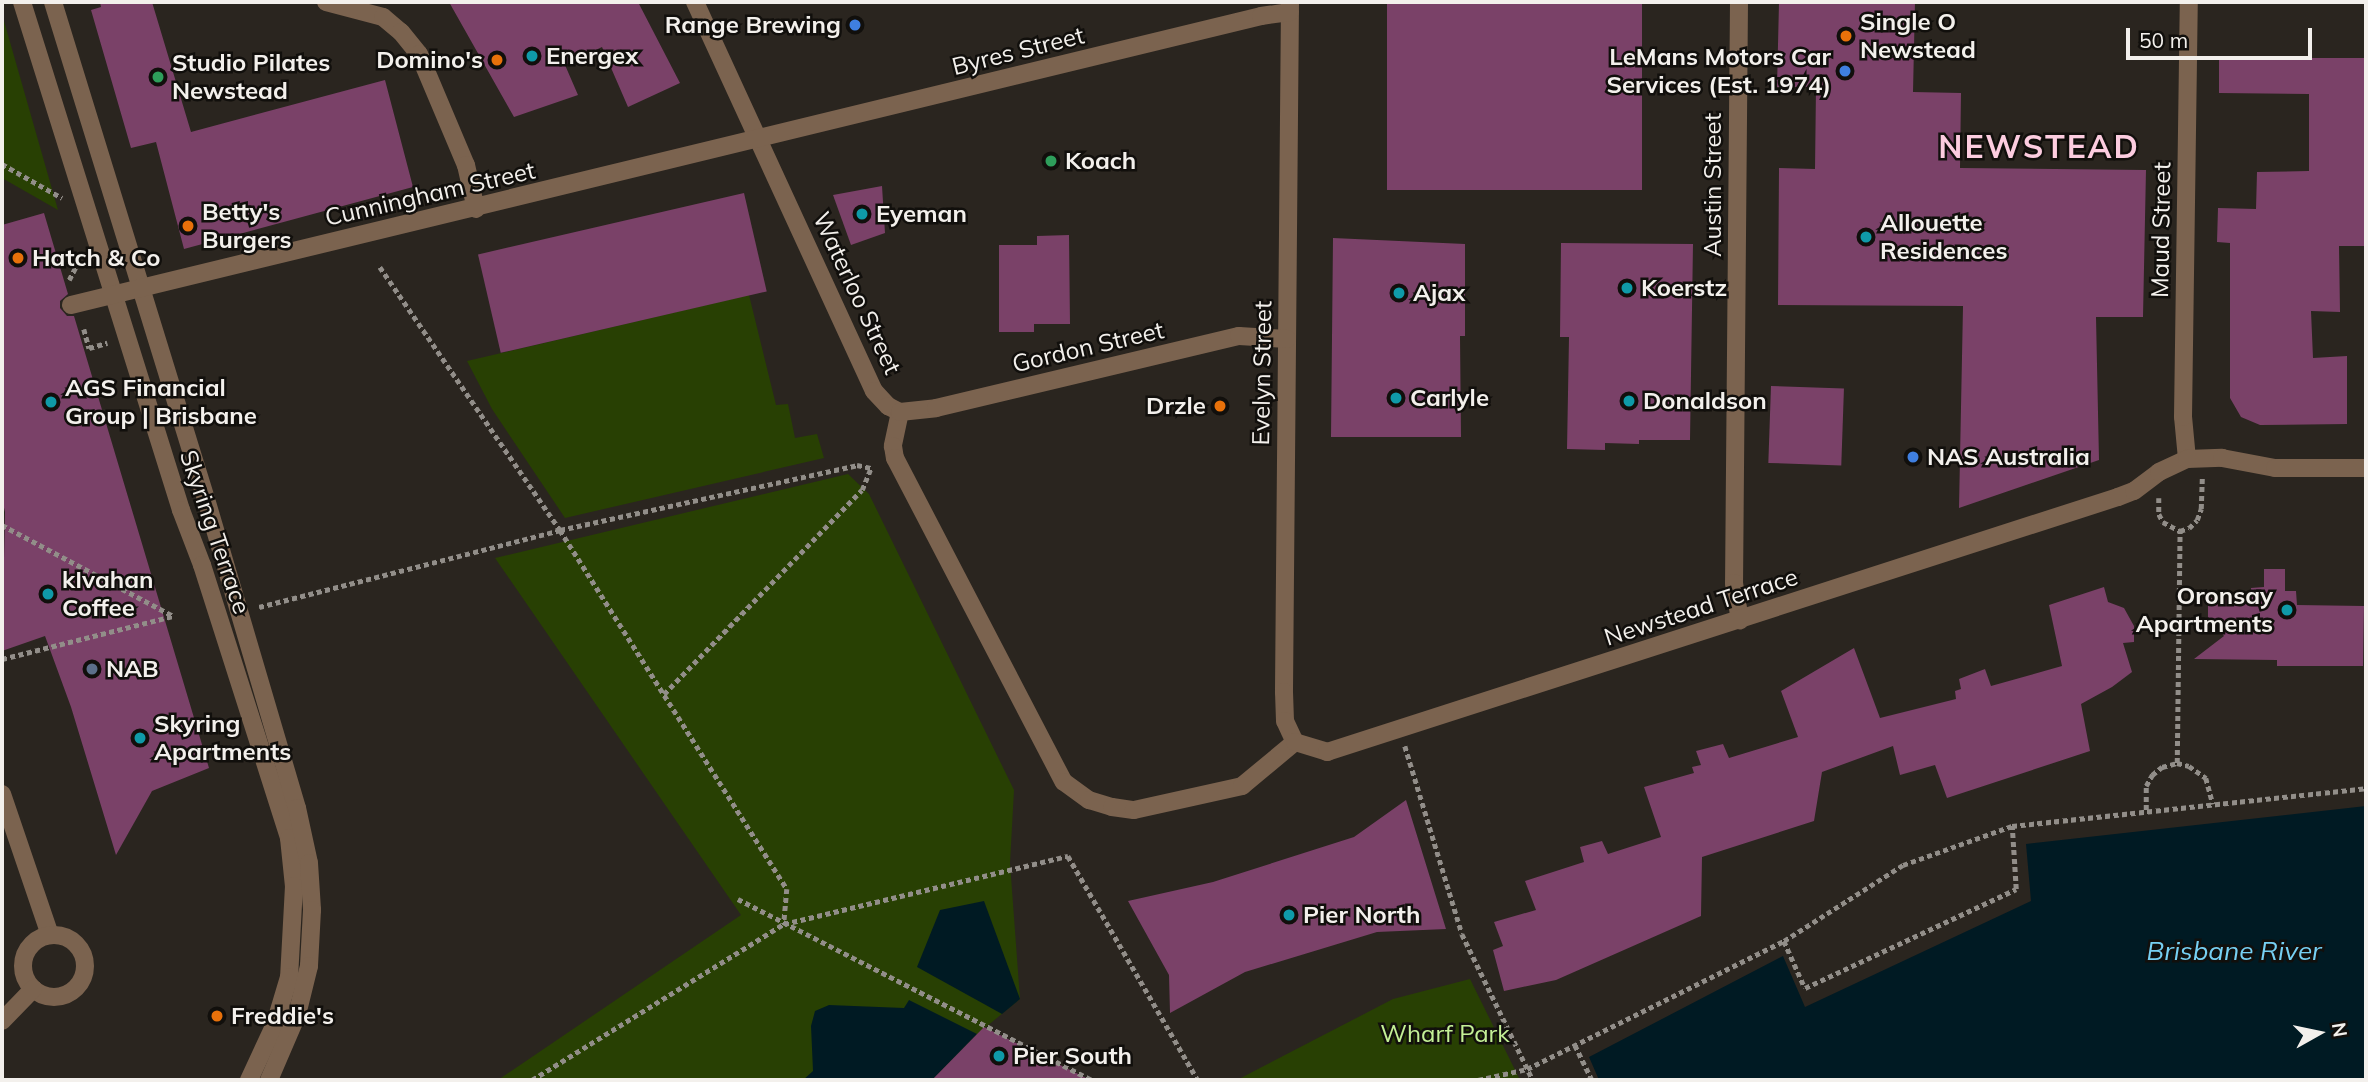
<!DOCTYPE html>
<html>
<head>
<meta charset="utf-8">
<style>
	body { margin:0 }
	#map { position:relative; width:2368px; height:1082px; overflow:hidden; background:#2a251f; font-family:Mulish,sans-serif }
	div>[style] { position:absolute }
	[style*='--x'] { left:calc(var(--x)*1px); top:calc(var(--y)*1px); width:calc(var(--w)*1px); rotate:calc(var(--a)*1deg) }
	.green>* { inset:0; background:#284003 }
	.water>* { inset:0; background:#001a23 }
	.building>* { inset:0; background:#7a4168; transform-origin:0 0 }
	.path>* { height:4.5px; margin-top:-2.25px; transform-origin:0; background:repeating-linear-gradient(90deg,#928e89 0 5px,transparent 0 8.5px) }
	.minor>* { height:18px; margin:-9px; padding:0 9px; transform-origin:9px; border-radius:9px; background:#7b634f }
	.minor>.ring { margin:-9px; padding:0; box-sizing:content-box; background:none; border:18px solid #7b634f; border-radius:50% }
	.dots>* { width:19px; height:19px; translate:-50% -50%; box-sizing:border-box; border:4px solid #110f0c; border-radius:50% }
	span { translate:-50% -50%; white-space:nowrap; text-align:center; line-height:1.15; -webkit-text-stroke:5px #110f0c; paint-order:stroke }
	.poi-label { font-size:24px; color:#f3f0ec; font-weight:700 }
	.left { translate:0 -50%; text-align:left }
	.right { translate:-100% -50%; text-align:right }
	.street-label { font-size:24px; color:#f3f0ec }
	.park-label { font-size:24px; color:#c4f096 }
	.water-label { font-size:26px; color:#76d0f3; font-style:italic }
	.district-label { font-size:32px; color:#fcccdf; font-weight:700; letter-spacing:2px }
	.frame { position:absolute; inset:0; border:4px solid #f3f0ec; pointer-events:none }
	.north { position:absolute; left:2284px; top:998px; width:70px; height:70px; -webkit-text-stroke:5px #110f0c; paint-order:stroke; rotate:81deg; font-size:19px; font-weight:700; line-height:28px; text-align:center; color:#f3f0ec }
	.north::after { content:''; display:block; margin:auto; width:24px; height:32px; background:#f3f0ec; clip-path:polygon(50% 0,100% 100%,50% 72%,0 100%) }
	.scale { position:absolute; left:2126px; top:28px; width:186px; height:32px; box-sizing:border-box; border:4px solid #f3f0ec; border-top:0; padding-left:9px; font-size:21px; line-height:24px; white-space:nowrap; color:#f3f0ec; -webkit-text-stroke:5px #110f0c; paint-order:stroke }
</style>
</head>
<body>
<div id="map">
	<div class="green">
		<div style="clip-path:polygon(2px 14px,58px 210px,2px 178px)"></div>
		<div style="clip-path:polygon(749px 295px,776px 405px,788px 404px,795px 438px,817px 434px,824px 458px,565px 518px,492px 409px,467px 361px)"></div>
		<div style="clip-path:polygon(848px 474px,869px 494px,1014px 790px,1010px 863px,1020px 999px,975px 1036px,932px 1080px,498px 1080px,741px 915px,495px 558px)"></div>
		<div style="clip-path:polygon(1470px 979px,1520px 1080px,1237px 1080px,1393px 999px)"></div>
	</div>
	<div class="water">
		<div style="clip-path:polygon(2366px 806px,2366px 1080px,1599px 1080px,1589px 1057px,1783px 956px,1805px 1007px,2031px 901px,2026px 844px)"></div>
		<div style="clip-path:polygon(984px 901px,1020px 999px,1002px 1014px,917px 967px,940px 910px)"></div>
		<div style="clip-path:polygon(909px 1000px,977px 1034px,932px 1080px,803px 1080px,813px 1071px,811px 1026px,815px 1011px,829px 1005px,904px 1008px)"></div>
	</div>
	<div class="building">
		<div style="clip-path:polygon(100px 2px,152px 2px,191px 132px,385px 80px,413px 187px,184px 249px,156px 142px,131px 148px,91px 10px,101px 7px)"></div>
		<div style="clip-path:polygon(449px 2px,638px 2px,680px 83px,628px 107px,602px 47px,565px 65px,578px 95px,514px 117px)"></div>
		<div style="left:1387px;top:2px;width:255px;height:188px"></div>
		<div style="clip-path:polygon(1779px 2px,1915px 2px,1913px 92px,1961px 93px,1960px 168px,2146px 170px,2143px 317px,2096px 317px,2099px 460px,1959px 508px,1963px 306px,1778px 305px,1779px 168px,1815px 169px,1816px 87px,1777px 87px)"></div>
		<div style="clip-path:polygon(2219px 58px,2366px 58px,2366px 246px,2339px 246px,2340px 312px,2311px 311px,2313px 358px,2347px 356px,2347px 424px,2260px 425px,2241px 417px,2230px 398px,2230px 243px,2217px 242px,2218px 208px,2256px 209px,2257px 172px,2309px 171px,2309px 94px,2219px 93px)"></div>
		<div style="clip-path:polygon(882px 186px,885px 233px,851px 245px,833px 195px)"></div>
		<div style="left:744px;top:193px;width:101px;height:273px;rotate:77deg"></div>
		<div style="clip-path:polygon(44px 213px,68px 294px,60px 301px,60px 308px,67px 316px,74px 316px,209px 768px,152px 791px,116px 855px,71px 707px,45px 636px,2px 651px,5px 512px,2px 499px,2px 225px)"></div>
		<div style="clip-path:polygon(1069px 235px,1070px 324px,1034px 324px,1034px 332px,999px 332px,999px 245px,1037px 245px,1037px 236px)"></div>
		<div style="clip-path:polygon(1333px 238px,1465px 244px,1465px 336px,1460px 336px,1461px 437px,1331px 437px)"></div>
		<div style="clip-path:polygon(1561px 243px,1693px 244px,1690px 440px,1639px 440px,1639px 444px,1605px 443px,1605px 450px,1567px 449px,1569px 337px,1560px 337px)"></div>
		<div style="left:1771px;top:386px;width:73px;height:77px;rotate:2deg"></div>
		<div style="clip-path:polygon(2264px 569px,2285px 569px,2285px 591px,2296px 591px,2297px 605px,2364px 606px,2363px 666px,2277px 666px,2277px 660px,2194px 659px,2224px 636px,2208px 617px,2208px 598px,2251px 599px,2251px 588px,2264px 587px)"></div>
		<div style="clip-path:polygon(2104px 587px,2108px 602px,2124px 608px,2134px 626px,2134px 642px,2123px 643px,2132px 672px,2112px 687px,2081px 704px,2090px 751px,1947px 798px,1935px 765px,1900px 775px,1893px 746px,1822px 772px,1814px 821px,1702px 857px,1701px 916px,1556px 980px,1504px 991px,1493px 950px,1503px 946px,1494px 922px,1536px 910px,1525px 881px,1584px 862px,1580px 847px,1602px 841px,1608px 854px,1661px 837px,1644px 787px,1694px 773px,1692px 767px,1701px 765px,1696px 751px,1723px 744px,1729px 758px,1798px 737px,1781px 691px,1854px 648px,1880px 718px,1956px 699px,1955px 691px,1961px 689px,1959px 679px,1985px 669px,1991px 686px,2062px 666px,2049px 605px)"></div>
		<div style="clip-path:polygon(1406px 800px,1446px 929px,1377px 932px,1245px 972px,1170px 1013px,1169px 975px,1128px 901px,1213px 882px,1354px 837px)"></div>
		<div style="clip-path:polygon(984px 1027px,1090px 1080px,932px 1080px)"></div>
	</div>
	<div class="path">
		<div style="--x:2;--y:164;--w:69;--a:29.5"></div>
		<div style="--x:380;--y:267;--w:319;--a:55.6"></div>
		<div style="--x:560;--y:530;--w:425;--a:57.7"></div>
		<div style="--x:787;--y:889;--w:35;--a:95"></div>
		<div style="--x:69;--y:280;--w:20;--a:-63"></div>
		<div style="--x:84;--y:329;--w:20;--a:75"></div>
		<div style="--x:89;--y:348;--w:19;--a:-16"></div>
		<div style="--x:2159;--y:498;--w:16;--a:90"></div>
		<div style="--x:2159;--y:514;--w:9;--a:63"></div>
		<div style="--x:2163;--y:522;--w:19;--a:28"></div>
		<div style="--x:2180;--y:531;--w:9;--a:-18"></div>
		<div style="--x:2189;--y:528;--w:11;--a:-45"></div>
		<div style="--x:2197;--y:520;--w:12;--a:-70"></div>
		<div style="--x:2201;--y:509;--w:33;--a:-88"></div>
		<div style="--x:2;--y:525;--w:194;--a:28"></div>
		<div style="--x:259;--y:607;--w:311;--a:-14.3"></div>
		<div style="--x:560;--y:530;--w:304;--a:-12.3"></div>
		<div style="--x:857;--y:465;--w:14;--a:12"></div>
		<div style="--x:2;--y:659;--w:176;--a:-14.1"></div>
		<div style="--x:664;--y:694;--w:284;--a:-45.9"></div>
		<div style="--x:862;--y:490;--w:24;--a:-68"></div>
		<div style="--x:1405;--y:746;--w:196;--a:73.1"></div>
		<div style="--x:1462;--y:934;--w:162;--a:64.1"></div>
		<div style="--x:2177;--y:763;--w:232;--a:-89.3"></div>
		<div style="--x:2146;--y:810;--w:24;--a:-90"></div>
		<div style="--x:2146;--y:786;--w:13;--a:-61"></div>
		<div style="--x:2152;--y:775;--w:13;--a:-39"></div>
		<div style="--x:2162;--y:767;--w:16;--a:-15"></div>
		<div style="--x:2177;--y:763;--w:12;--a:14"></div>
		<div style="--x:2189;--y:766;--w:21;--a:35"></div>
		<div style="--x:2206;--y:778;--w:27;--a:75"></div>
		<div style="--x:738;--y:899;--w:397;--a:27.1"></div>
		<div style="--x:1784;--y:941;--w:51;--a:65.9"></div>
		<div style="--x:1805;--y:988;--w:233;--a:-25.1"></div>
		<div style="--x:2016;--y:889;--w:63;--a:-93.6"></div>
		<div style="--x:1575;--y:1045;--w:39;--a:64"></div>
		<div style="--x:532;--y:1080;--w:296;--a:-31.8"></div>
		<div style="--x:784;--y:924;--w:292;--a:-13.5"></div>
		<div style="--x:1068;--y:856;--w:259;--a:59.9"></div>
		<div style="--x:1478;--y:1080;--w:50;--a:-12.7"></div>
		<div style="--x:1527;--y:1069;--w:287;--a:-26.5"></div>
		<div style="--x:1784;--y:941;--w:141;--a:-32.6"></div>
		<div style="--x:1903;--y:865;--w:116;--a:-19.7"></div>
		<div style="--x:2012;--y:826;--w:356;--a:-6.1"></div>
	</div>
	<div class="minor">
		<div style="--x:22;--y:2;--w:532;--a:72.62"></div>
		<div style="--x:181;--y:510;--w:59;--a:69.1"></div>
		<div style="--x:202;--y:565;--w:287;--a:72.3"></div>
		<div style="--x:289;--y:838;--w:48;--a:84.1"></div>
		<div style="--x:294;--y:886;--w:91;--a:93.1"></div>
		<div style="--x:289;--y:977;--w:49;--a:106.6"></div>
		<div style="--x:275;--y:1024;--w:62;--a:114.9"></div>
		<div style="--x:53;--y:2;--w:520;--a:72.89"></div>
		<div style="--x:206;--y:499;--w:322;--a:73.6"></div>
		<div style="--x:297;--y:808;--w:56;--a:77.7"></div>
		<div style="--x:309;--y:863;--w:47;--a:86.3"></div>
		<div style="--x:312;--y:910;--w:56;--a:93.1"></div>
		<div style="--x:309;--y:966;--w:50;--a:103.8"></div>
		<div style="--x:297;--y:1015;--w:71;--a:113.3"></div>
		<div style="--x:326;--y:2;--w:59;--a:14.7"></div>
		<div style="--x:383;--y:17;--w:23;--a:40"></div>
		<div style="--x:401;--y:32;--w:28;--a:51"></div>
		<div style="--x:419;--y:54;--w:121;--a:67.1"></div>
		<div style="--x:466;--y:165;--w:45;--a:77.2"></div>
		<div style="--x:695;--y:2;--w:428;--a:65.3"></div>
		<div style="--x:874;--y:391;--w:21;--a:47"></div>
		<div style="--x:888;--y:406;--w:13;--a:27"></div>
		<div style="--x:1290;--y:2;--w:690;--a:90.5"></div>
		<div style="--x:1284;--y:692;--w:29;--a:88"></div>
		<div style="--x:1285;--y:721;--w:23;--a:65"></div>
		<div style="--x:1739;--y:2;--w:581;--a:90.49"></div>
		<div style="--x:1734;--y:583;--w:38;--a:81"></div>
		<div style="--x:71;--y:305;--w:1225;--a:-13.65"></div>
		<div style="--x:1261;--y:16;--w:29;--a:-8"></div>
		<div style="--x:900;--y:412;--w:35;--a:102"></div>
		<div style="--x:893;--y:446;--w:12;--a:81"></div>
		<div style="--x:895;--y:458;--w:365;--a:62.5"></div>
		<div style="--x:1064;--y:782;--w:31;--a:36"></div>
		<div style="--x:1089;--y:800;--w:24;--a:17"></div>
		<div style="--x:1112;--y:807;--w:22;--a:8"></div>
		<div style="--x:1134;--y:810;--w:111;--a:-12.5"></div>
		<div style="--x:1242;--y:786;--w:69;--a:-39.7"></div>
		<div style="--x:900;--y:412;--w:36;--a:-6"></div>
		<div style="--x:936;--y:408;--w:311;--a:-13.4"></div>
		<div style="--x:1239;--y:336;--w:48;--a:3.6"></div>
		<div style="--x:2187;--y:459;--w:42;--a:-95.4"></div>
		<div style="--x:2183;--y:417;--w:415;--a:-89.2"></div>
		<div style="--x:1295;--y:742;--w:34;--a:17"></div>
		<div style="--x:1327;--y:752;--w:831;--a:-17.87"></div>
		<div style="--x:2118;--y:497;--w:17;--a:-21"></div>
		<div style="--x:2134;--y:491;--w:31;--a:-37"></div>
		<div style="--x:2159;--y:472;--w:31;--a:-25"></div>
		<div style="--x:2187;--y:459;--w:35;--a:-2"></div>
		<div style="--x:2222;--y:458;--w:54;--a:10.7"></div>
		<div style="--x:2275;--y:468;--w:91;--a:0"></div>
		<div style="--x:2;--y:794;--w:149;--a:71.2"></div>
		<div class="ring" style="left:23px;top:935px;width:44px;height:44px"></div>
		<div style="--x:2;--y:1021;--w:45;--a:-45.9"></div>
	</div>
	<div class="dots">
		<div style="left:855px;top:25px;background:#3f7fe0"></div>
		<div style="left:1846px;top:36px;background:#e8710a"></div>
		<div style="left:532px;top:56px;background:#0f9aa8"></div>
		<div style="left:497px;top:60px;background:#e8710a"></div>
		<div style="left:1845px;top:71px;background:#3f7fe0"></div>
		<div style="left:158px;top:77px;background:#2e9e5b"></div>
		<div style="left:1051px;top:161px;background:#2e9e5b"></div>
		<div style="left:862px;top:214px;background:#0f9aa8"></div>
		<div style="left:188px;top:226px;background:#e8710a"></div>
		<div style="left:1866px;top:237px;background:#0f9aa8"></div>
		<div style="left:18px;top:258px;background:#e8710a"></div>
		<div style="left:1627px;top:288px;background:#0f9aa8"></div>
		<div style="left:1399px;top:293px;background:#0f9aa8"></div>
		<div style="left:1396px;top:398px;background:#0f9aa8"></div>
		<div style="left:1629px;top:401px;background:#0f9aa8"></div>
		<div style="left:51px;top:402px;background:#0f9aa8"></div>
		<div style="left:1220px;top:406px;background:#e8710a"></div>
		<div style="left:1913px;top:457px;background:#3f7fe0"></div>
		<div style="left:48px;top:594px;background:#0f9aa8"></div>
		<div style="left:2287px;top:610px;background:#0f9aa8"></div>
		<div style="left:92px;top:669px;background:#5c6f8a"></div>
		<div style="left:140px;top:738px;background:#0f9aa8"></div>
		<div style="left:1289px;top:915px;background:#0f9aa8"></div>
		<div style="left:217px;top:1016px;background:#e8710a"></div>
		<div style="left:999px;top:1056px;background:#0f9aa8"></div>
	</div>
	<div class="poi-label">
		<span class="left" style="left:1860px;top:36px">Single O<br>Newstead</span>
		<span class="right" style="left:841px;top:25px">Range Brewing</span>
		<span class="left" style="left:546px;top:56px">Energex</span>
		<span class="right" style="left:1831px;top:71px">LeMans Motors Car<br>Services (Est. 1974)</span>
		<span class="right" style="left:483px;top:60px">Domino's</span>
		<span class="left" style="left:172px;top:77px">Studio Pilates<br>Newstead</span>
		<span class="left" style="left:1065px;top:161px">Koach</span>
		<span class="left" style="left:202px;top:226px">Betty's<br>Burgers</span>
		<span class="left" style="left:876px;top:214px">Eyeman</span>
		<span class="left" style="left:1880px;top:237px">Allouette<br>Residences</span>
		<span class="left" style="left:32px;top:258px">Hatch &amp; Co</span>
		<span class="left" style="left:1641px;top:288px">Koerstz</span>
		<span class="left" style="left:1413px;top:293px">Ajax</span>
		<span class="left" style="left:65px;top:402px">AGS Financial<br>Group | Brisbane</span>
		<span class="left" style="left:1410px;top:398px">Carlyle</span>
		<span class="left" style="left:1643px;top:401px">Donaldson</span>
		<span class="right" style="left:1206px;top:406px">Drzle</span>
		<span class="left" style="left:1927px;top:457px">NAS Australia</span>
		<span class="left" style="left:62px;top:594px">kIvahan<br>Coffee</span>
		<span class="right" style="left:2273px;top:610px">Oronsay<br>Apartments</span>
		<span class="left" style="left:106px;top:669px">NAB</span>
		<span class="left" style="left:154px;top:738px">Skyring<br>Apartments</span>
		<span class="left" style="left:1303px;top:915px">Pier North</span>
		<span class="left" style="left:231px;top:1016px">Freddie's</span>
		<span class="left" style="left:1013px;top:1056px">Pier South</span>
	</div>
	<div class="street-label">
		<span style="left:1018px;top:51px;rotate:-14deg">Byres Street</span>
		<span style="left:1713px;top:185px;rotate:-90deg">Austin Street</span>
		<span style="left:430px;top:194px;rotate:-13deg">Cunningham Street</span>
		<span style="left:2161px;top:230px;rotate:-89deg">Maud Street</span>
		<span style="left:857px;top:293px;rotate:65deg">Waterloo Street</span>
		<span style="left:1088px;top:347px;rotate:-13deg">Gordon Street</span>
		<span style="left:1262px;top:373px;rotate:-89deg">Evelyn Street</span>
		<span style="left:215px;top:532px;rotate:71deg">Skyring Terrace</span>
		<span style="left:1701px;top:607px;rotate:-18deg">Newstead Terrace</span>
	</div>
	<div class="park-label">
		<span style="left:1445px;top:1034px">Wharf Park</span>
	</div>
	<div class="water-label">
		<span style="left:2234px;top:951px">Brisbane River</span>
	</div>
	<div class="district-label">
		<span style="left:2039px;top:146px">NEWSTEAD</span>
	</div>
	<div class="frame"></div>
	<div class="north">N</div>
	<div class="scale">50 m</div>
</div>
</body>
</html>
